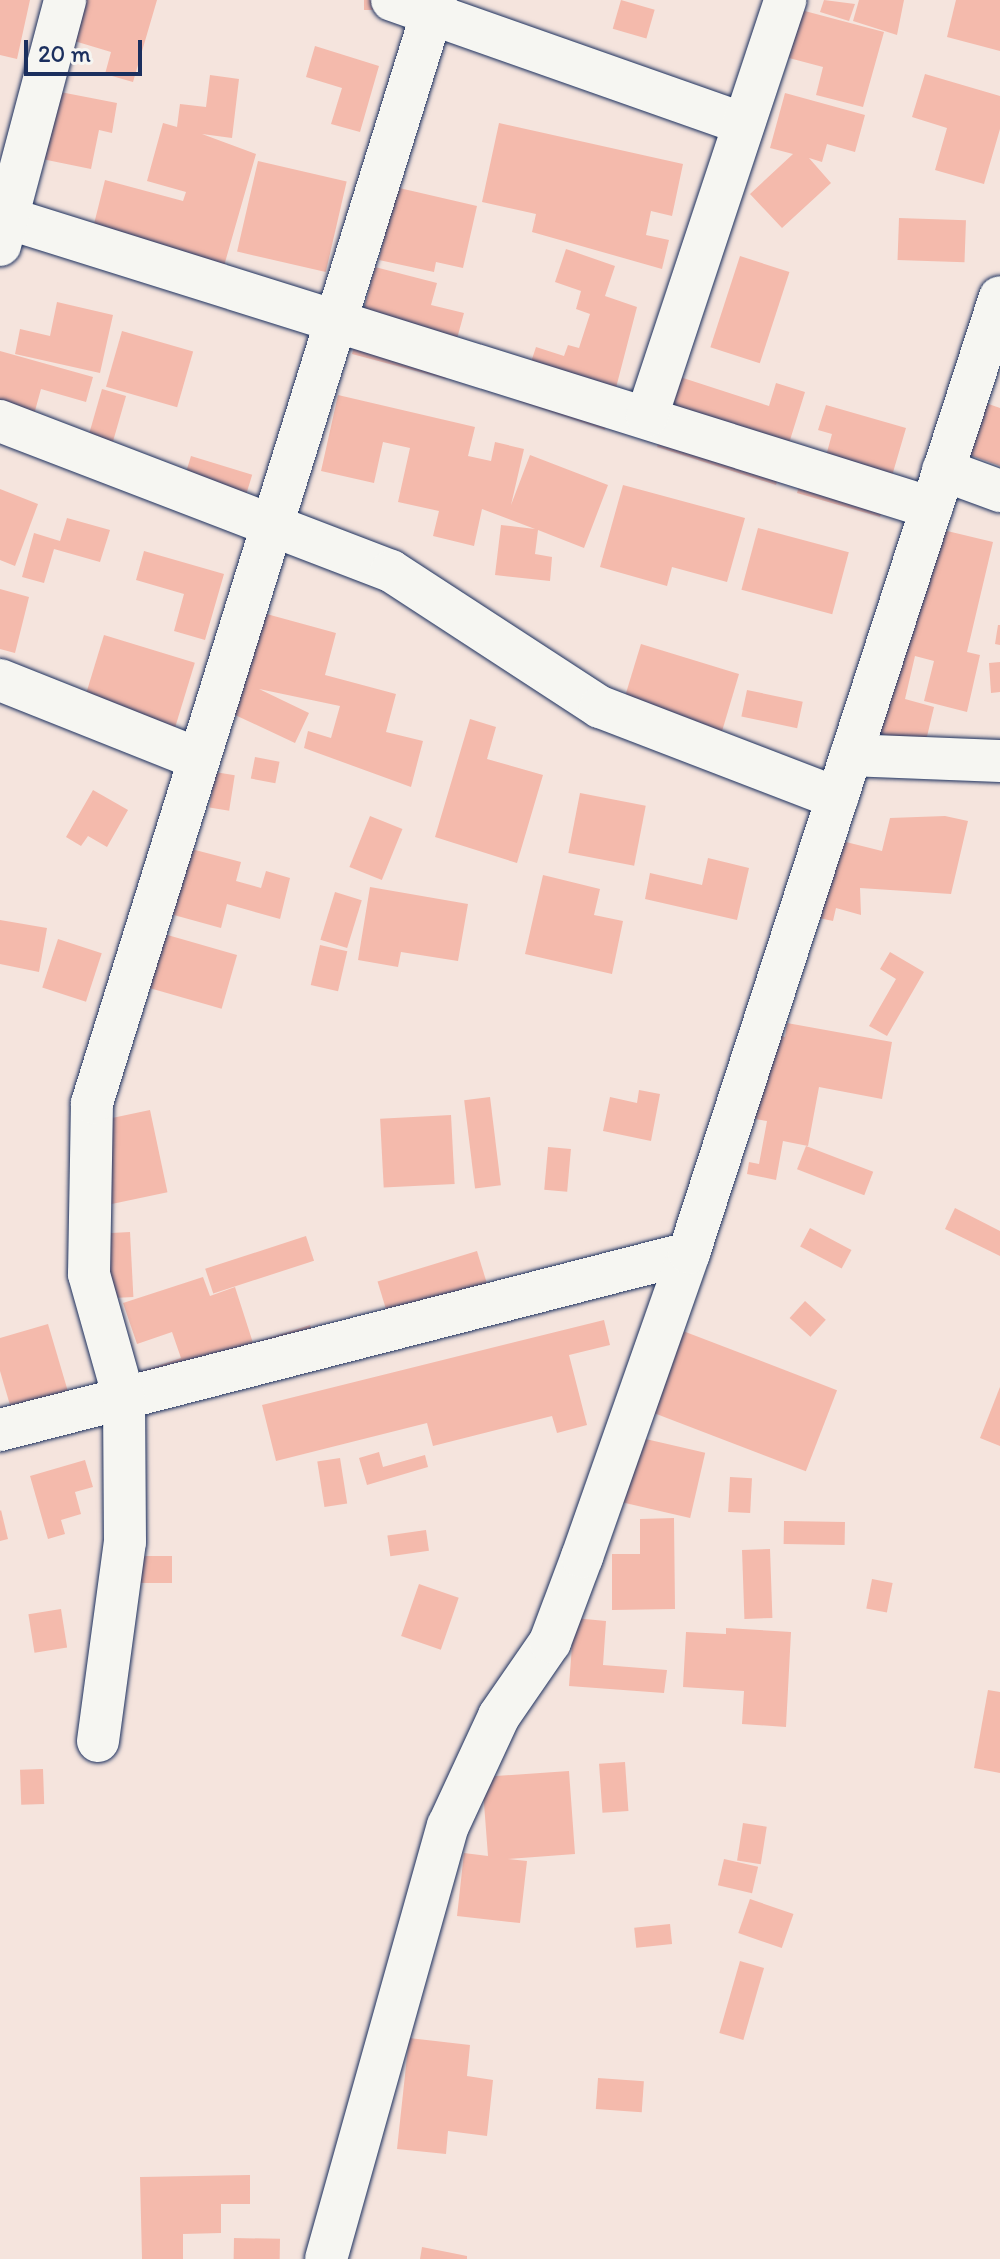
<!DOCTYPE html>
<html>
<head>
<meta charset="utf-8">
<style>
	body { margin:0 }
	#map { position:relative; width:1000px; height:2259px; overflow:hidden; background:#f5e4dd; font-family:Itim,sans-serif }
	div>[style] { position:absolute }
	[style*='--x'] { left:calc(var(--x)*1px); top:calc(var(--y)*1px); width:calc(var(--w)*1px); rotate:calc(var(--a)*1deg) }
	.building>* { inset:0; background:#f4baac; transform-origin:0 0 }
	.roads { filter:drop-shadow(0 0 2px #1b2f5e) drop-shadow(0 0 2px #1b2f5e) }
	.minor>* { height:42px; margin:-21px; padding:0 21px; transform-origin:21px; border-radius:21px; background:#f6f6f2 }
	span { translate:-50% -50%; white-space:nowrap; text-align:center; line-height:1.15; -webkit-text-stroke:6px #f6f6f2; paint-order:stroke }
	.scale { position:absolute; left:24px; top:40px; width:118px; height:36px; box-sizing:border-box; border:4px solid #1b2f5e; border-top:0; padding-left:10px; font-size:24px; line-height:28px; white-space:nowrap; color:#1b2f5e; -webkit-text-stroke:6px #f6f6f2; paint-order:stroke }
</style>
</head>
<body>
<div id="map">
	<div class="building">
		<div style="clip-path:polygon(0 0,30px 0,17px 59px,0 55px)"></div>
		<div style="clip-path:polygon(83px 0,157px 0,133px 82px,105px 74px,111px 52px,71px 40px)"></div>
		<div style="left:364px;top:0;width:34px;height:10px"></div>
		<div style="left:621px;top:0;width:35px;height:30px;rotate:16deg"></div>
		<div style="clip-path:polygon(824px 0,855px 4px,849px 21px,820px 12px)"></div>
		<div style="clip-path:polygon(859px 0,904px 0,897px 35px,853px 21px)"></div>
		<div style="clip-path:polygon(956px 0,1000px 0,1000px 51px,947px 37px)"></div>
		<div style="clip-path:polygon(801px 10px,884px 32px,863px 107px,816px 95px,823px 67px,789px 58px)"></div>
		<div style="clip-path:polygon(315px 46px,379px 66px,360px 132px,331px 124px,342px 88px,306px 77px)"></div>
		<div style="clip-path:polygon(925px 74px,1000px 96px,1000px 129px,984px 184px,935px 170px,947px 128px,912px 117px)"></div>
		<div style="clip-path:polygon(210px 75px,239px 79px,232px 138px,202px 134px,256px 154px,216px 294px,85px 260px,105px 180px,183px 201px,186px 192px,147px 181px,163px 123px,177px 127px,180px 104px,206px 107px)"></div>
		<div style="clip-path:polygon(50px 90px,117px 103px,112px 133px,99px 130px,91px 169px,37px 158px)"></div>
		<div style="clip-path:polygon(785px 93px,865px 115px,855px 152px,827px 144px,822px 162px,809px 158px,831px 183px,782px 228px,750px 194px,793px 154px,770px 148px)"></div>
		<div style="clip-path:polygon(499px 123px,683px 164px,672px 216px,651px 211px,646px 235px,669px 240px,662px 269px,532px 232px,536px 214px,482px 202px)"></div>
		<div style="left:258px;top:161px;width:91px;height:93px;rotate:13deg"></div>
		<div style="clip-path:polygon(395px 187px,477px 206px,463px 268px,436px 262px,434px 272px,379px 260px)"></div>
		<div style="left:899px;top:218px;width:67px;height:42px;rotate:2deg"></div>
		<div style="clip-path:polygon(566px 249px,615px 266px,605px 296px,637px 307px,605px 430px,518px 401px,536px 347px,564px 356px,568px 345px,579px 348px,590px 314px,576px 309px,581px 291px,555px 282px)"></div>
		<div style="left:740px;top:256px;width:52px;height:96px;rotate:18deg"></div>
		<div style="clip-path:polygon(375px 267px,437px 283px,431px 305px,464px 313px,446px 379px,352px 354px)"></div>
		<div style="clip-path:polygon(57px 302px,113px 315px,100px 373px,15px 354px,20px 329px,50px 336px)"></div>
		<div style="left:122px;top:331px;width:74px;height:58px;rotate:16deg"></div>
		<div style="clip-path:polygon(0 351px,93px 377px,86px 402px,41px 389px,30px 429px,0 420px)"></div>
		<div style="clip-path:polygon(680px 377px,769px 406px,776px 383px,805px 392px,776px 485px,657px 447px)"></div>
		<div style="left:102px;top:389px;width:25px;height:76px;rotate:16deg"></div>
		<div style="clip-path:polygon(338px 395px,475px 427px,468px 456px,491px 461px,495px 442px,524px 449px,511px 505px,530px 455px,608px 485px,584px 548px,538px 530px,535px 554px,552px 557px,550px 581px,495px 575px,501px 525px,535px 529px,482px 509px,474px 546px,433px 536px,439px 511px,398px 502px,410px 448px,383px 442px,374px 483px,321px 471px)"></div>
		<div style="clip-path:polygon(983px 402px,1000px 408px,1000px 466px,964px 453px)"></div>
		<div style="clip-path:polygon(826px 405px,906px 428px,880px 517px,797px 493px,806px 462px,823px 467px,832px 434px,818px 430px)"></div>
		<div style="left:191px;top:456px;width:64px;height:46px;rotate:17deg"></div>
		<div style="clip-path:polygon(623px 485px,745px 518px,727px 582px,672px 567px,667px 586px,600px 567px)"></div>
		<div style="clip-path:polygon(0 489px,38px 504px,15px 566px,0 560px)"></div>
		<div style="clip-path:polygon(67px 518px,110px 530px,100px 562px,54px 549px,44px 583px,22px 577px,34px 533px,60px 541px)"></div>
		<div style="clip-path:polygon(918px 524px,993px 542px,967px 652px,980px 655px,967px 712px,924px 701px,934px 661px,915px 656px,905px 699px,934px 707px,925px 745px,869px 731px)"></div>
		<div style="left:758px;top:528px;width:94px;height:64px;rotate:15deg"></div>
		<div style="clip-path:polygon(144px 551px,224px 574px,205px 640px,174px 631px,184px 594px,136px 580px)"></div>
		<div style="clip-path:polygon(0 589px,29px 597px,15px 653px,0 649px)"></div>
		<div style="clip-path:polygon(263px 613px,336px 633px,325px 675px,396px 694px,386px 732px,423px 741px,411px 787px,304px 748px,308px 731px,331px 738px,340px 706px,259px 689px,309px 713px,295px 743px,235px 715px)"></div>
		<div style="clip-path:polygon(998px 625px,1000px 625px,1000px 645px,995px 644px)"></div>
		<div style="left:104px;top:635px;width:95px;height:94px;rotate:17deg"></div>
		<div style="clip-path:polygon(641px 644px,739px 674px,712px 765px,619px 716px)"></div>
		<div style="clip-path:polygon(1000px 662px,1000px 692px,991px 693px,989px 663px)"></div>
		<div style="left:747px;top:690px;width:57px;height:27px;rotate:12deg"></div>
		<div style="clip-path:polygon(470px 719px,496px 727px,487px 759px,543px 775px,517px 863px,435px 837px)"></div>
		<div style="left:255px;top:757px;width:25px;height:22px;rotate:11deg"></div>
		<div style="left:215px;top:772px;width:20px;height:36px;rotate:9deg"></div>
		<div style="clip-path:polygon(93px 790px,128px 810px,107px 847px,88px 836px,81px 846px,66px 837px)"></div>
		<div style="left:580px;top:793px;width:67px;height:61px;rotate:11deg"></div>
		<div style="left:370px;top:816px;width:35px;height:55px;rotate:22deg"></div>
		<div style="clip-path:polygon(945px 816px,968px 821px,951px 894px,860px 888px,861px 915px,836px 908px,833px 921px,805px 915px,830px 838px,882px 851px,890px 818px)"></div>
		<div style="clip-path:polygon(180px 846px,241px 862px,236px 881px,261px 888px,266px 871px,290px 878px,280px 919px,227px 904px,221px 928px,163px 912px)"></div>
		<div style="clip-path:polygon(708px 858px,749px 868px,737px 920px,645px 899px,650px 873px,702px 885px)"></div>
		<div style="clip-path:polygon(543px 875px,600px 889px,594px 915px,623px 921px,612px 974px,525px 954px)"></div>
		<div style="clip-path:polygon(370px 887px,468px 904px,458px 961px,401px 952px,398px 967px,358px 960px)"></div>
		<div style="left:335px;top:892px;width:28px;height:50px;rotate:17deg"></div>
		<div style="clip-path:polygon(0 920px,47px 928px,39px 972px,0 964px)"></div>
		<div style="left:164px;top:934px;width:76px;height:56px;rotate:16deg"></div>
		<div style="left:58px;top:939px;width:46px;height:51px;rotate:18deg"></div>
		<div style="left:320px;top:945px;width:28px;height:41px;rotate:13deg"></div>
		<div style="clip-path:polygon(890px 952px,924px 972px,887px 1036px,869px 1026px,896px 979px,880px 969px)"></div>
		<div style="clip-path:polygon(787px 1023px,892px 1042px,882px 1099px,819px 1087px,808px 1146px,783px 1141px,776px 1180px,747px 1174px,749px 1162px,759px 1164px,767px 1121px,744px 1117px,759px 1031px,785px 1037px)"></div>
		<div style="clip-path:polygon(639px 1090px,660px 1094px,651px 1141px,603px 1131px,610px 1097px,637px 1103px)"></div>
		<div style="left:490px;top:1097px;width:89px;height:26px;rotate:83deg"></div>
		<div style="left:150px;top:1110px;width:84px;height:69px;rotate:78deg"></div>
		<div style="left:451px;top:1115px;width:69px;height:71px;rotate:87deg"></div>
		<div style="left:806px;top:1146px;width:72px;height:25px;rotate:21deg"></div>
		<div style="left:548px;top:1147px;width:23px;height:43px;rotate:5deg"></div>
		<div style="clip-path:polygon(955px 1208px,1000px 1231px,1000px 1256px,945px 1229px)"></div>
		<div style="left:810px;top:1228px;width:47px;height:21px;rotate:28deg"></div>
		<div style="left:130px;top:1232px;width:65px;height:38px;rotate:87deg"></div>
		<div style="left:306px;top:1236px;width:26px;height:106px;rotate:72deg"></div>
		<div style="left:477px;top:1251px;width:57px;height:104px;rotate:73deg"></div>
		<div style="clip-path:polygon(203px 1277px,210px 1296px,235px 1287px,253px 1343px,310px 1325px,318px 1348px,146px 1404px,136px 1373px,181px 1358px,172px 1332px,137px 1344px,123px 1303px)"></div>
		<div style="left:805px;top:1301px;width:28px;height:23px;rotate:42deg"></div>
		<div style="clip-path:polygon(604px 1320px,610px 1345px,569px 1355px,587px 1425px,557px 1433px,552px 1416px,433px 1446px,427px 1423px,276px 1461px,262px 1405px)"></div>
		<div style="clip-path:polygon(48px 1324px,77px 1422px,20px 1439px,0 1371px,0 1338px)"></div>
		<div style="left:683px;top:1331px;width:165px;height:87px;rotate:21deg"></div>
		<div style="clip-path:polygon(1000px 1387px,1000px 1446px,980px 1438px)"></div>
		<div style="left:637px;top:1437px;width:70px;height:67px;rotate:13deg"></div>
		<div style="clip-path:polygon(379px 1452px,383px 1467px,425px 1455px,428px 1467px,367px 1485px,359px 1458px)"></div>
		<div style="left:340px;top:1458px;width:46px;height:23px;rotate:81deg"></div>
		<div style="clip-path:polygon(85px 1460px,93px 1487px,75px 1492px,81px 1514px,61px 1520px,65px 1534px,48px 1539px,30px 1476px)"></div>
		<div style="left:730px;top:1477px;width:22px;height:35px;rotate:3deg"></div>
		<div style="clip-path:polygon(1px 1510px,8px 1539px,0 1541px,0 1511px)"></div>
		<div style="clip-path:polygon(674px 1518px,675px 1609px,612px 1610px,612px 1554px,640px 1554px,640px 1519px)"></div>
		<div style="left:784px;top:1521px;width:61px;height:23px;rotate:1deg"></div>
		<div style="left:426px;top:1530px;width:21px;height:39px;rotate:82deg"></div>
		<div style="left:770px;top:1549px;width:69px;height:28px;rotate:88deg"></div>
		<div style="left:127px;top:1556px;width:45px;height:27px"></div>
		<div style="left:872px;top:1579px;width:21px;height:30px;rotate:11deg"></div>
		<div style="left:419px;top:1584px;width:42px;height:55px;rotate:19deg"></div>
		<div style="left:61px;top:1609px;width:39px;height:33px;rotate:81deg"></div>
		<div style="clip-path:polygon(574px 1618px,606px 1621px,603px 1665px,667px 1670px,664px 1693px,569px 1686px)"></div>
		<div style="clip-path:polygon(726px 1628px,791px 1632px,786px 1727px,742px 1724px,744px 1691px,683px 1687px,686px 1632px,726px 1634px)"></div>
		<div style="clip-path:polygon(988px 1690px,1000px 1692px,1000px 1773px,974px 1768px)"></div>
		<div style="left:625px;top:1762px;width:49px;height:26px;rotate:86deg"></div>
		<div style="left:43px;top:1769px;width:35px;height:23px;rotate:88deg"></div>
		<div style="clip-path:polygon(569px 1771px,575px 1854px,508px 1859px,527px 1861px,520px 1923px,457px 1916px,464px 1853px,488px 1856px,482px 1777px)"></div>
		<div style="left:743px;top:1823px;width:24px;height:38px;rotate:9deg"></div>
		<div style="left:724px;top:1859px;width:35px;height:27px;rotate:13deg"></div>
		<div style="left:750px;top:1899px;width:46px;height:36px;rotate:19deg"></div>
		<div style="left:670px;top:1924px;width:20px;height:36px;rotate:84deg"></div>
		<div style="left:740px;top:1961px;width:25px;height:75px;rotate:16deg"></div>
		<div style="clip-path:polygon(409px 2038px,470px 2045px,467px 2076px,493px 2080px,487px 2136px,448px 2131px,446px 2154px,397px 2149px)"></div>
		<div style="left:598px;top:2078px;width:46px;height:31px;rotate:4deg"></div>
		<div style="clip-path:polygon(250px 2175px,250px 2204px,221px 2204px,221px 2233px,183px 2234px,183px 2259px,142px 2259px,140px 2177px)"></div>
		<div style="left:234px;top:2238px;width:46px;height:21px;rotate:1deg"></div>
		<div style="clip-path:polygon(422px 2247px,467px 2256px,467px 2259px,420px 2259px)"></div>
	</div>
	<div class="roads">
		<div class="minor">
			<div style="--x:392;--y:0;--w:368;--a:19.4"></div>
			<div style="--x:7;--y:218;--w:969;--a:17.41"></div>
			<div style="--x:0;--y:245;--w:253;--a:-75.1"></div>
			<div style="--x:647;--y:416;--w:438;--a:-71.6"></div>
			<div style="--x:0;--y:421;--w:419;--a:21"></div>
			<div style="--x:391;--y:571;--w:249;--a:33.1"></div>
			<div style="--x:600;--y:707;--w:254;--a:21"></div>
			<div style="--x:943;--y:470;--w:61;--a:20.2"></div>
			<div style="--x:0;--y:680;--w:211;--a:21.7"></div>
			<div style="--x:851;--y:755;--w:149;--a:2.3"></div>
			<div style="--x:0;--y:1430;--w:711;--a:-14.41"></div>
			<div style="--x:98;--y:1741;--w:201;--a:-82.3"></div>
			<div style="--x:125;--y:1542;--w:144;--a:-90.4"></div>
			<div style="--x:124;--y:1398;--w:129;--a:-105.8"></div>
			<div style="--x:89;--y:1274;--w:171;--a:-89"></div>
			<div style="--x:92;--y:1103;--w:1155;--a:-72.68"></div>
			<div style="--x:326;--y:2259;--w:450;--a:-74.3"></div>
			<div style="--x:448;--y:1826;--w:121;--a:-65.1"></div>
			<div style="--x:499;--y:1716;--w:90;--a:-55.4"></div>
			<div style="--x:550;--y:1642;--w:91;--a:-69.4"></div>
			<div style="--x:582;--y:1557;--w:322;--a:-70.6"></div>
			<div style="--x:689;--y:1253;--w:1005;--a:-71.98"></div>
		</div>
	</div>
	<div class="scale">20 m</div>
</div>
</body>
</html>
